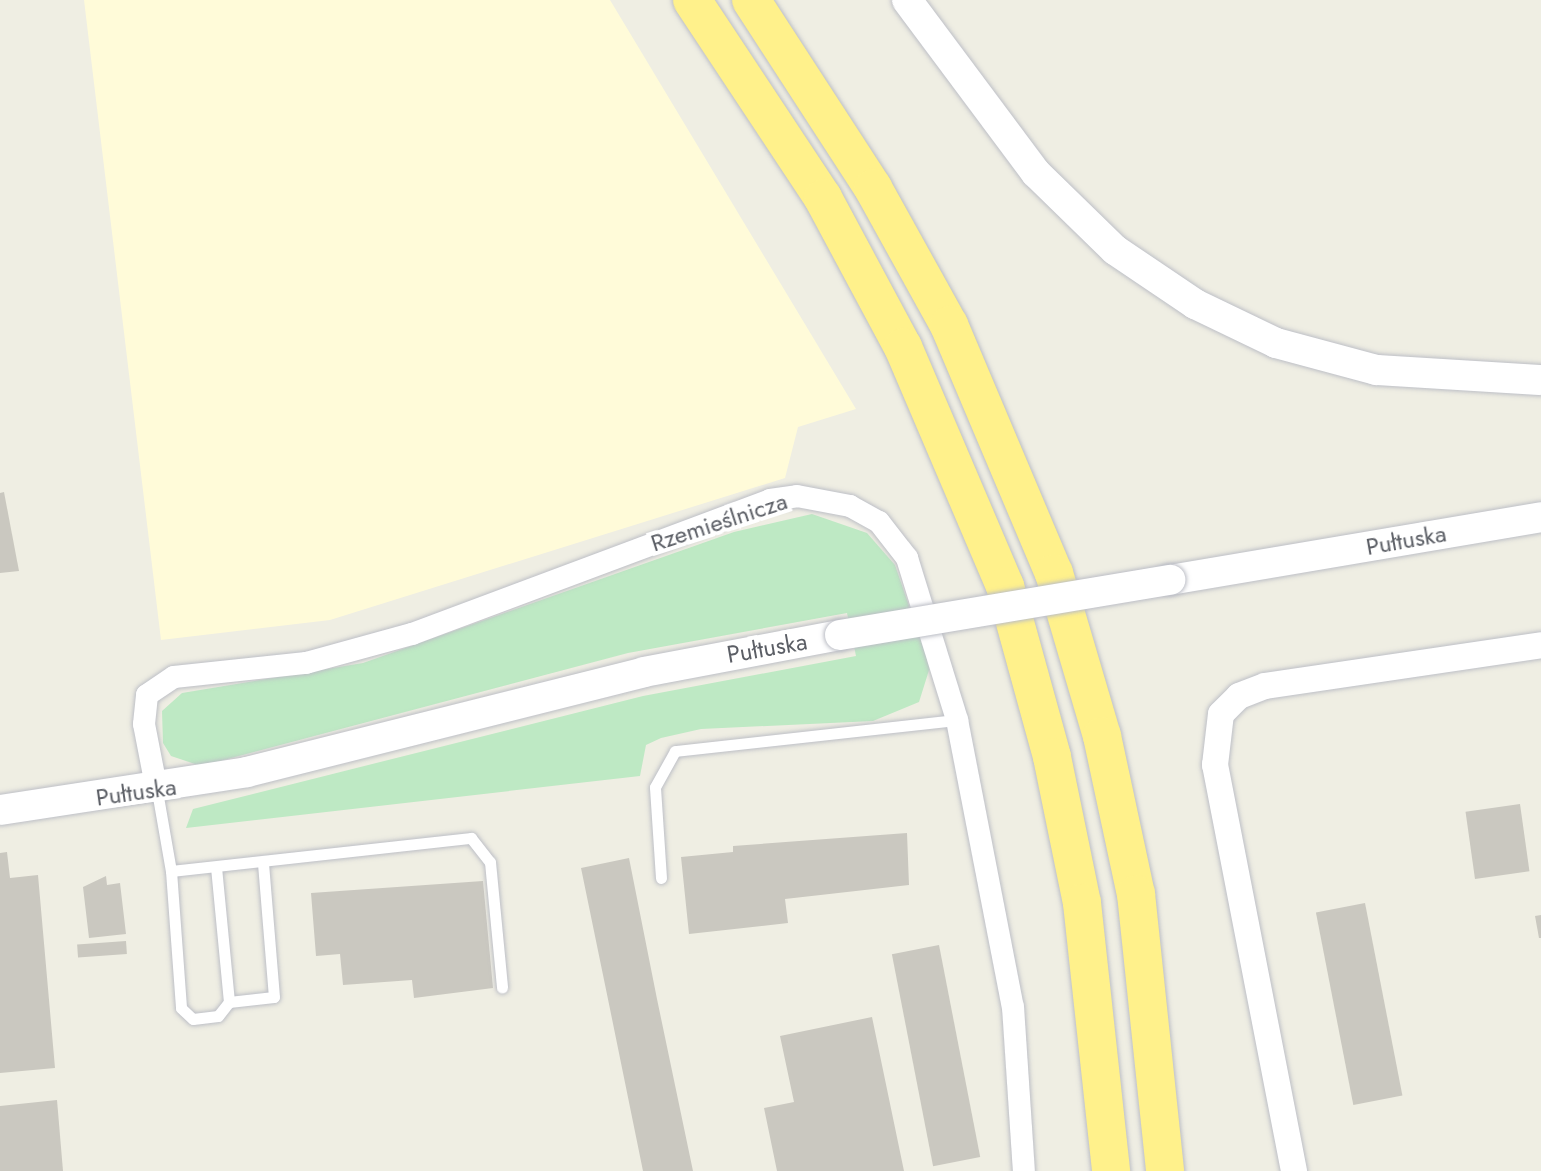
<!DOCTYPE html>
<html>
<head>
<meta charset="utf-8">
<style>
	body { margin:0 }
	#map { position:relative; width:1541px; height:1171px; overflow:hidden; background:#efeee3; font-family:Jost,sans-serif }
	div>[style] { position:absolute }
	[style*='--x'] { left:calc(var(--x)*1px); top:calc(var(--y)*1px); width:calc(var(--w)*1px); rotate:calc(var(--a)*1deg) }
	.commercial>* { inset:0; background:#fffbd9 }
	.green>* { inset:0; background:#bee9c4 }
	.building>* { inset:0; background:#cac8c0; transform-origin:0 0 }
	.roads { filter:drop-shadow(0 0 2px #bdbfc6) drop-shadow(0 0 2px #bdbfc6) }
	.service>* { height:11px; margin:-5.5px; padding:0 5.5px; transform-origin:5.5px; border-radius:5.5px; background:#fff }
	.minor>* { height:22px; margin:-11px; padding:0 11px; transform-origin:11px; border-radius:11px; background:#fff }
	.tertiary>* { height:26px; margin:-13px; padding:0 13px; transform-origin:13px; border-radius:13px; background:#fff }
	.secondary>* { height:30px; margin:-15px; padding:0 15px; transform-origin:15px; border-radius:15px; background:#fff }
	.motorway>* { height:38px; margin:-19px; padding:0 19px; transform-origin:19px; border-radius:19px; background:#fff18b }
	.bridges { filter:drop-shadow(0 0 2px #bcbec6) drop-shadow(0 0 2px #bcbec6) }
	.secondary-bridge>* { height:30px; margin:-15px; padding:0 15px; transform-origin:15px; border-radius:15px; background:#fff }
	span { translate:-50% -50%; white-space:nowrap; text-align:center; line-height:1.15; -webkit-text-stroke:8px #fff; paint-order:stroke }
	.street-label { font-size:24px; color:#5b5e65 }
</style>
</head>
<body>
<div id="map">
	<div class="commercial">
		<div style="clip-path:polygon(84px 0,610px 0,856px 409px,798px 427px,785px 478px,330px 620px,161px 640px)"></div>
	</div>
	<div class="green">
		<div style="clip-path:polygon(812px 514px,867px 533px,895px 565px,930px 667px,919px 702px,873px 721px,701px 729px,661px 738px,646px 745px,640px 776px,186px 828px,193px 809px,643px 696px,856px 656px,847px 613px,628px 653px,201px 766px,171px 756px,163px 743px,162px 711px,182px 693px,363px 663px,734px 532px)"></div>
	</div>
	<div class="building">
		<div style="clip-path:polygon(4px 492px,19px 571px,0 573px,0 493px)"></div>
		<div style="left:1520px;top:804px;width:68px;height:55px;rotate:82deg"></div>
		<div style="clip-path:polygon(907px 833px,909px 885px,785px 899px,788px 923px,689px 934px,681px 857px,733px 852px,733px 846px)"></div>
		<div style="clip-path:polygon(7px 852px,10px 878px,38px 875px,55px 1068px,0 1073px,0 853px)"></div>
		<div style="clip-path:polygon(629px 858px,657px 999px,693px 1171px,643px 1171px,610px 1009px,581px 868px)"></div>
		<div style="clip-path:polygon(106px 876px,107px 885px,120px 883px,126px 934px,89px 938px,83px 887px)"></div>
		<div style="clip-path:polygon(483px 881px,493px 988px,414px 998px,412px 980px,343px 985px,340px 954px,316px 956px,311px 893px)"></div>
		<div style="left:1365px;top:903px;width:196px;height:50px;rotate:79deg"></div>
		<div style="clip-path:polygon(1541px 915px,1541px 938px,1539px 938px,1535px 916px)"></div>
		<div style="left:126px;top:941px;width:13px;height:49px;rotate:86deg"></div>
		<div style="left:939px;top:945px;width:216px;height:48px;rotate:79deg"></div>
		<div style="clip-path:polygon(872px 1017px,904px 1171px,777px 1171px,764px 1108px,794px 1102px,780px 1036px)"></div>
		<div style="clip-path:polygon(57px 1100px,63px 1171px,0 1171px,0 1106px)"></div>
	</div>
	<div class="roads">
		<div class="service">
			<div style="--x:157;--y:791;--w:81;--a:80.1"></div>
			<div style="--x:171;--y:871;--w:302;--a:-6.3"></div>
			<div style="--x:471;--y:838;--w:31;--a:52"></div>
			<div style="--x:490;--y:862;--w:126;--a:84.5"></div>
			<div style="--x:216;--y:867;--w:136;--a:84.5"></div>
			<div style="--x:229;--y:1002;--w:45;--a:-6.3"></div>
			<div style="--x:274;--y:997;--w:134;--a:-94.7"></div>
			<div style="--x:171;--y:871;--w:137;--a:85.8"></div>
			<div style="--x:181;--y:1008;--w:16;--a:43"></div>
			<div style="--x:193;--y:1019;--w:25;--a:-7"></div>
			<div style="--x:218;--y:1016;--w:18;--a:-52"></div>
			<div style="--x:661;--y:878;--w:91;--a:-93.8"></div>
			<div style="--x:655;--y:787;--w:41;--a:-60.9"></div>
			<div style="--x:675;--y:751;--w:284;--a:-6.3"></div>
		</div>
		<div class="minor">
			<div style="--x:157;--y:791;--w:68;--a:-101"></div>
			<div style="--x:144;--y:724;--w:29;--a:-84"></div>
			<div style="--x:147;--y:695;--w:32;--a:-34"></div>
			<div style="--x:174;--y:677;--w:133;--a:-6.1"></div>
			<div style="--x:306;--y:663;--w:110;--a:-15.3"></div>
			<div style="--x:412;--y:634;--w:382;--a:-20.5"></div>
			<div style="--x:770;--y:500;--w:27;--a:-8"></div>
			<div style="--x:797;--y:496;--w:54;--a:10.7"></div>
			<div style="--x:850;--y:506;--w:33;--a:29"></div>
			<div style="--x:879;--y:522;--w:46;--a:52.1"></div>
			<div style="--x:907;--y:558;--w:170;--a:72.8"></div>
			<div style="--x:957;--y:720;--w:292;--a:79"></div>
			<div style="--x:1013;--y:1007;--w:164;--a:86.2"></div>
		</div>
		<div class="tertiary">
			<div style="--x:1294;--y:1171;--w:414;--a:-101"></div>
			<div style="--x:1215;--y:765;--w:51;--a:-83.3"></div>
			<div style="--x:1221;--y:714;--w:25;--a:-45"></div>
			<div style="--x:1239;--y:696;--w:28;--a:-21"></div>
			<div style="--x:1265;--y:686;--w:279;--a:-8.4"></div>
		</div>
		<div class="secondary">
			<div style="--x:907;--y:0;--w:216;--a:53.3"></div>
			<div style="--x:1036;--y:173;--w:110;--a:44.3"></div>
			<div style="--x:1115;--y:250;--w:97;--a:34"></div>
			<div style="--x:1195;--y:304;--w:90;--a:25.7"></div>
			<div style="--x:1276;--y:343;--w:104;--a:15.1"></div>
			<div style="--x:1376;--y:370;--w:165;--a:3.5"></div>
			<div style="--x:1170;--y:580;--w:376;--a:-9.6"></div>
			<div style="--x:0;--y:810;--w:250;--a:-8.7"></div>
			<div style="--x:247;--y:772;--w:409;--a:-14.1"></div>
			<div style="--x:644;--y:672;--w:199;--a:-10.7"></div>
		</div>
		<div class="motorway">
			<div style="--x:692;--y:0;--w:237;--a:56.5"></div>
			<div style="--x:823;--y:198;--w:169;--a:61.8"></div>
			<div style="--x:903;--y:347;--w:260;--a:66.9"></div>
			<div style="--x:1005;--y:586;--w:177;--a:74.6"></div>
			<div style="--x:1052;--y:757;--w:149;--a:78.4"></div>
			<div style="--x:1082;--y:903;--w:270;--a:83.8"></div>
			<div style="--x:751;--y:0;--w:224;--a:57"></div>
			<div style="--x:873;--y:188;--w:157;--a:61"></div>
			<div style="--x:949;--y:325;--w:269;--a:67.1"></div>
			<div style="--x:1054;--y:573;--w:170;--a:73.6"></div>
			<div style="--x:1102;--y:736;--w:162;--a:77.9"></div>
			<div style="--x:1136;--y:894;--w:279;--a:84"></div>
		</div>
	</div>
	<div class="bridges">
		<div class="secondary-bridge">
			<div style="--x:840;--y:635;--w:335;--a:-9.5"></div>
		</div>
	</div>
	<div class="street-label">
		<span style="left:719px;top:522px;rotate:-18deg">Rzemieślnicza</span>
		<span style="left:1406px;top:540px;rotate:-10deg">Pułtuska</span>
		<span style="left:767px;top:648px;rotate:-10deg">Pułtuska</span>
		<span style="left:136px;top:792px;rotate:-8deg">Pułtuska</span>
	</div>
</div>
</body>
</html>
